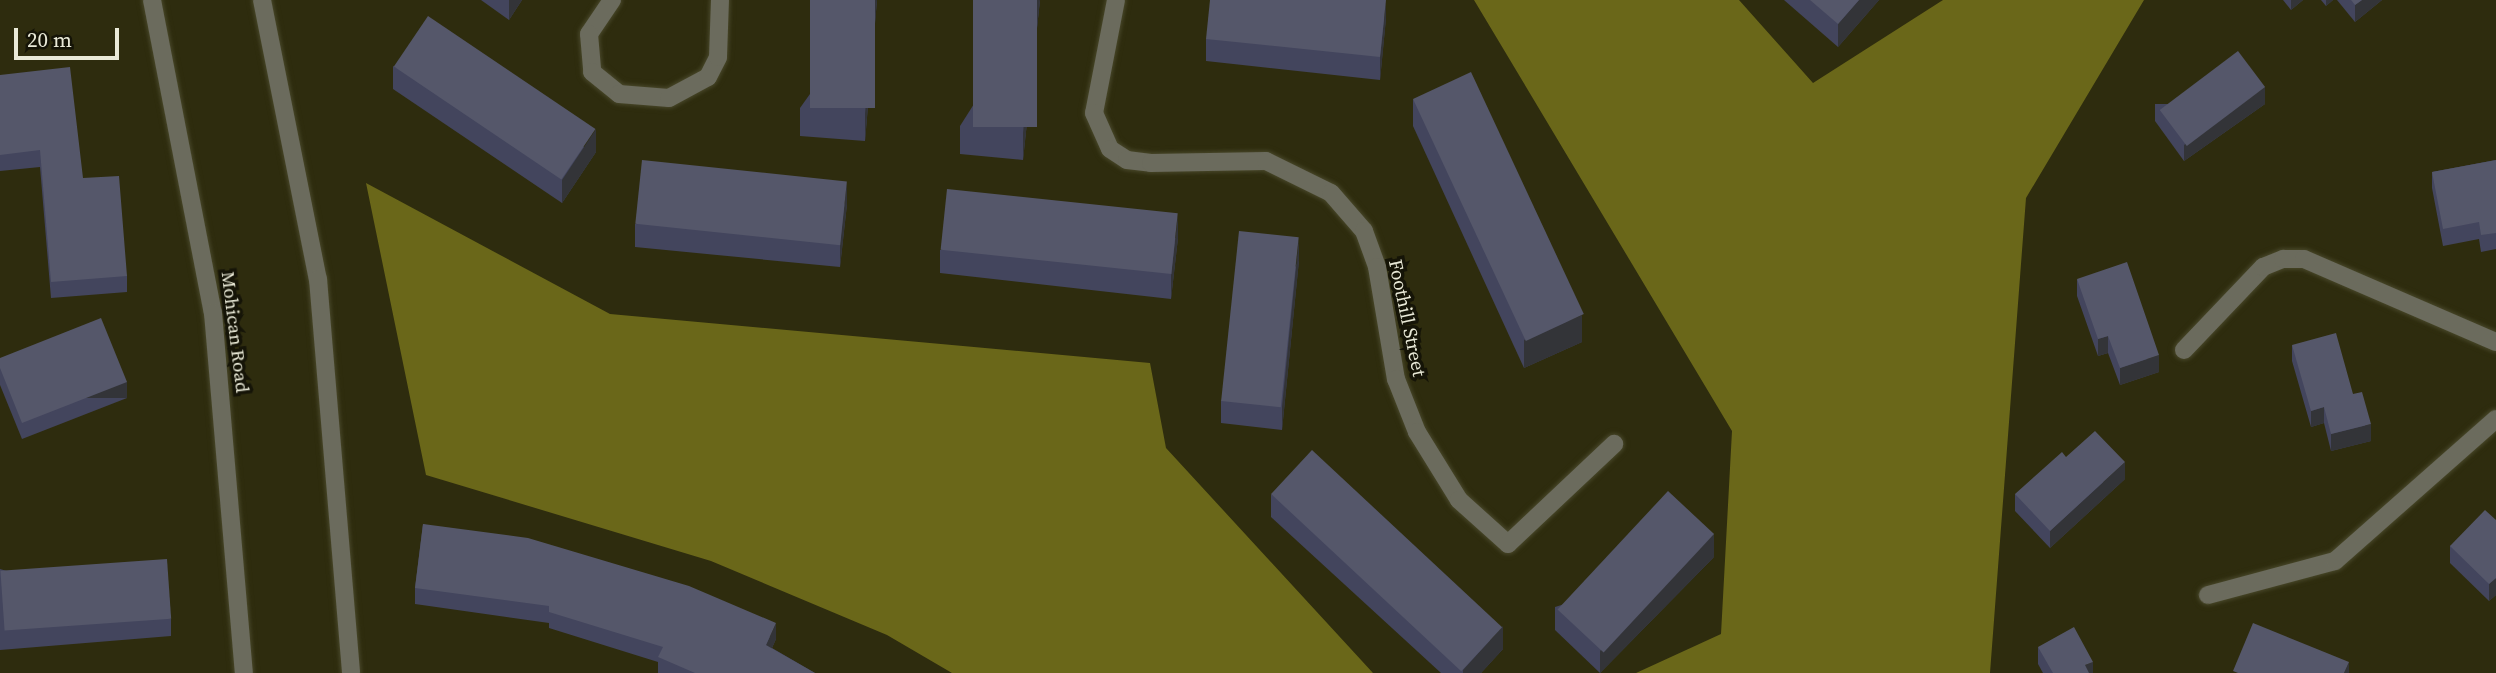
<!DOCTYPE html>
<html>
<head>
<meta charset="utf-8">
<style>
	body { margin:0 }
	#map { position:relative; width:2496px; height:673px; overflow:hidden; background:#2e2c0e; font-family:"Source Serif 4",serif }
	div>[style] { position:absolute }
	[style*='--x'] { left:calc(var(--x)*1px); top:calc(var(--y)*1px); width:calc(var(--w)*1px); rotate:calc(var(--a)*1deg) }
	.forest>* { inset:0; background:#6a6719 }
	.roads { filter:drop-shadow(0 0 2px #48472a) drop-shadow(0 0 2px #48472a) }
	.service>* { height:18px; margin:-9px; padding:0 9px; transform-origin:9px; border-radius:9px; background:#6b6b5d }
	.minor>* { height:18px; margin:-9px; padding:0 9px; transform-origin:9px; border-radius:9px; background:#6b6b5d }
	.wall>* { inset:0; background:#43455d }
	.shaded-wall>* { inset:0; background:#333438; transform-origin:0 0 }
	.building>* { inset:0; background:#55576a; transform-origin:0 0 }
	span { translate:-50% -50%; white-space:nowrap; text-align:center; line-height:1.15; -webkit-text-stroke:7px #151407; paint-order:stroke }
	.street-label { font-size:19px; color:#eaead8 }
	.scale { position:absolute; left:14px; top:28px; width:105px; height:32px; box-sizing:border-box; border:4px solid #eaead8; border-top:0; padding-left:9px; font-size:21px; line-height:24px; white-space:nowrap; color:#eaead8; -webkit-text-stroke:5px #151407; paint-order:stroke }
</style>
</head>
<body>
<div id="map">
	<div class="forest">
		<div style="clip-path:polygon(1474px 0,1739px 0,1813px 83px,1943px 0,2144px 0,2026px 198px,1990px 673px,1636px 673px,1721px 634px,1732px 431px)"></div>
		<div style="clip-path:polygon(366px 183px,610px 314px,1150px 363px,1166px 448px,1373px 673px,952px 673px,887px 635px,711px 561px,426px 475px)"></div>
	</div>
	<div class="roads">
		<div class="service">
			<div style="--x:2184;--y:350;--w:115;--a:-46.4"></div>
			<div style="--x:2263;--y:267;--w:22;--a:-22"></div>
			<div style="--x:2283;--y:259;--w:21;--a:0"></div>
			<div style="--x:2304;--y:259;--w:209;--a:23.4"></div>
			<div style="--x:2208;--y:595;--w:131;--a:-15"></div>
			<div style="--x:2335;--y:561;--w:215;--a:-41.4"></div>
		</div>
		<div class="minor">
			<div style="--x:152;--y:0;--w:319;--a:79"></div>
			<div style="--x:213;--y:313;--w:361;--a:85.1"></div>
			<div style="--x:262;--y:0;--w:285;--a:78.7"></div>
			<div style="--x:318;--y:279;--w:395;--a:85.2"></div>
			<div style="--x:612;--y:0;--w:41;--a:124.1"></div>
			<div style="--x:589;--y:34;--w:38;--a:85"></div>
			<div style="--x:592;--y:72;--w:35;--a:39"></div>
			<div style="--x:619;--y:94;--w:50;--a:4.6"></div>
			<div style="--x:669;--y:98;--w:44;--a:-28.3"></div>
			<div style="--x:708;--y:77;--w:22;--a:-63"></div>
			<div style="--x:718;--y:57;--w:57;--a:-88"></div>
			<div style="--x:1116;--y:0;--w:115;--a:101"></div>
			<div style="--x:1094;--y:113;--w:39;--a:66"></div>
			<div style="--x:1110;--y:149;--w:20;--a:33"></div>
			<div style="--x:1127;--y:160;--w:24;--a:7"></div>
			<div style="--x:1151;--y:163;--w:115;--a:-1"></div>
			<div style="--x:1266;--y:161;--w:72;--a:26.2"></div>
			<div style="--x:1331;--y:193;--w:50;--a:49"></div>
			<div style="--x:1364;--y:231;--w:38;--a:70"></div>
			<div style="--x:1377;--y:267;--w:114;--a:80.4"></div>
			<div style="--x:1396;--y:379;--w:57;--a:68.4"></div>
			<div style="--x:1417;--y:432;--w:80;--a:58.3"></div>
			<div style="--x:1459;--y:500;--w:66;--a:41.9"></div>
			<div style="--x:1508;--y:544;--w:146;--a:-43.3"></div>
		</div>
	</div>
	<div class="wall">
		<div style="clip-path:polygon(481px 0,522px 0,509px 20px)"></div>
		<div style="clip-path:polygon(877px 0,865px 141px,800px 136px,800px 108px)"></div>
		<div style="clip-path:polygon(1040px 0,1023px 160px,960px 154px,960px 126px)"></div>
		<div style="clip-path:polygon(1784px 0,1879px 0,1838px 47px)"></div>
		<div style="clip-path:polygon(2283px 0,2303px 0,2291px 10px)"></div>
		<div style="clip-path:polygon(2321px 0,2333px 0,2326px 6px)"></div>
		<div style="clip-path:polygon(2337px 0,2382px 0,2355px 22px)"></div>
		<div style="clip-path:polygon(1386px 18px,1380px 80px,1206px 61px,1206px 39px)"></div>
		<div style="clip-path:polygon(393px 66px,596px 152px,562px 203px,393px 89px)"></div>
		<div style="clip-path:polygon(0 75px,83px 178px,127px 276px,127px 292px,51px 298px,40px 167px,0 171px)"></div>
		<div style="clip-path:polygon(1413px 99px,1582px 342px,1524px 368px,1413px 126px)"></div>
		<div style="clip-path:polygon(2155px 104px,2265px 104px,2184px 161px,2155px 121px)"></div>
		<div style="clip-path:polygon(2496px 160px,2496px 249px,2481px 252px,2479px 239px,2443px 246px,2432px 188px,2432px 172px)"></div>
		<div style="clip-path:polygon(847px 204px,840px 267px,635px 247px,635px 224px)"></div>
		<div style="clip-path:polygon(1178px 238px,1171px 299px,940px 273px,940px 250px)"></div>
		<div style="clip-path:polygon(1299px 260px,1282px 430px,1221px 423px,1221px 401px)"></div>
		<div style="clip-path:polygon(2077px 279px,2159px 372px,2120px 385px,2108px 353px,2098px 356px,2077px 296px)"></div>
		<div style="clip-path:polygon(2292px 345px,2353px 394px,2371px 441px,2331px 451px,2324px 423px,2311px 427px,2292px 361px)"></div>
		<div style="clip-path:polygon(0 358px,127px 398px,22px 439px,0 385px)"></div>
		<div style="clip-path:polygon(2125px 479px,2050px 548px,2015px 511px,2015px 494px)"></div>
		<div style="clip-path:polygon(1271px 494px,1503px 649px,1481px 673px,1441px 673px,1271px 517px)"></div>
		<div style="clip-path:polygon(2496px 520px,2496px 595px,2489px 601px,2450px 563px,2450px 546px)"></div>
		<div style="clip-path:polygon(423px 524px,776px 639px,772px 648px,815px 673px,658px 673px,658px 662px,549px 628px,549px 623px,415px 604px,415px 588px)"></div>
		<div style="clip-path:polygon(1714px 557px,1600px 673px,1555px 630px,1555px 607px)"></div>
		<div style="clip-path:polygon(0 569px,171px 619px,171px 636px,0 650px)"></div>
		<div style="clip-path:polygon(2038px 647px,2093px 673px,2043px 673px,2038px 664px)"></div>
	</div>
	<div class="shaded-wall">
		<div style="clip-path:polygon(509px 0,522px 0,509px 20px)"></div>
		<div style="clip-path:polygon(875px 0,877px 0,865px 141px,865px 114px)"></div>
		<div style="clip-path:polygon(1037px 0,1040px 0,1023px 160px,1023px 133px)"></div>
		<div style="clip-path:polygon(1386px 0,1386px 18px,1380px 80px,1380px 57px)"></div>
		<div style="clip-path:polygon(1859px 0,1879px 0,1838px 47px,1838px 24px)"></div>
		<div style="clip-path:polygon(2291px 0,2303px 0,2291px 10px)"></div>
		<div style="clip-path:polygon(2326px 0,2333px 0,2326px 6px)"></div>
		<div style="clip-path:polygon(2362px 0,2382px 0,2355px 22px,2355px 5px)"></div>
		<div style="clip-path:polygon(2265px 87px,2265px 104px,2184px 161px,2184px 145px)"></div>
		<div style="clip-path:polygon(596px 129px,596px 152px,562px 203px,562px 180px)"></div>
		<div style="clip-path:polygon(847px 181px,847px 204px,840px 267px,840px 244px)"></div>
		<div style="clip-path:polygon(1178px 215px,1178px 238px,1171px 299px,1171px 276px)"></div>
		<div style="clip-path:polygon(1299px 237px,1299px 260px,1282px 430px,1282px 407px)"></div>
		<div style="clip-path:polygon(1582px 315px,1582px 342px,1524px 368px,1524px 340px)"></div>
		<div style="clip-path:polygon(2108px 336px,2108px 353px,2098px 356px,2098px 339px)"></div>
		<div style="clip-path:polygon(2159px 355px,2159px 372px,2120px 385px,2120px 368px)"></div>
		<div style="left:127px;top:382px;width:16px;height:113px;rotate:90deg"></div>
		<div style="clip-path:polygon(2324px 407px,2324px 423px,2311px 427px,2311px 411px)"></div>
		<div style="clip-path:polygon(2371px 424px,2371px 441px,2331px 451px,2331px 434px)"></div>
		<div style="clip-path:polygon(2125px 462px,2125px 479px,2050px 548px,2050px 531px)"></div>
		<div style="clip-path:polygon(1714px 534px,1714px 557px,1600px 673px,1600px 651px)"></div>
		<div style="clip-path:polygon(2496px 578px,2496px 595px,2489px 601px,2489px 584px)"></div>
		<div style="clip-path:polygon(776px 623px,776px 639px,766px 661px,766px 645px)"></div>
		<div style="clip-path:polygon(1503px 626px,1503px 649px,1481px 673px,1463px 673px,1463px 670px)"></div>
		<div style="clip-path:polygon(2093px 662px,2093px 673px,2085px 673px,2085px 665px)"></div>
		<div style="clip-path:polygon(2349px 662px,2349px 673px,2344px 673px)"></div>
	</div>
	<div class="building">
		<div style="left:810px;top:0;width:65px;height:108px"></div>
		<div style="left:973px;top:0;width:64px;height:127px"></div>
		<div style="clip-path:polygon(1210px 0,1386px 0,1380px 57px,1206px 39px)"></div>
		<div style="clip-path:polygon(1810px 0,1859px 0,1838px 24px)"></div>
		<div style="clip-path:polygon(2351px 0,2362px 0,2355px 5px)"></div>
		<div style="left:428px;top:16px;width:202px;height:61px;rotate:34deg"></div>
		<div style="left:2238px;top:51px;width:45px;height:98px;rotate:53deg"></div>
		<div style="clip-path:polygon(70px 67px,83px 178px,119px 176px,127px 276px,51px 282px,40px 150px,0 155px,0 75px)"></div>
		<div style="left:1471px;top:72px;width:267px;height:64px;rotate:65deg"></div>
		<div style="left:642px;top:160px;width:206px;height:64px;rotate:6deg"></div>
		<div style="clip-path:polygon(2496px 160px,2496px 233px,2481px 235px,2479px 222px,2443px 229px,2432px 172px)"></div>
		<div style="left:947px;top:189px;width:232px;height:61px;rotate:6deg"></div>
		<div style="left:1239px;top:231px;width:60px;height:171px;rotate:6deg"></div>
		<div style="clip-path:polygon(2127px 262px,2159px 355px,2120px 368px,2108px 336px,2098px 339px,2077px 279px)"></div>
		<div style="clip-path:polygon(101px 318px,127px 382px,22px 423px,0 368px,0 358px)"></div>
		<div style="clip-path:polygon(2336px 333px,2353px 394px,2362px 392px,2371px 424px,2331px 434px,2324px 407px,2311px 411px,2292px 345px)"></div>
		<div style="clip-path:polygon(2095px 431px,2125px 462px,2050px 531px,2015px 494px,2062px 452px,2066px 457px)"></div>
		<div style="left:1312px;top:450px;width:260px;height:60px;rotate:43deg"></div>
		<div style="left:1668px;top:491px;width:63px;height:162px;rotate:43deg"></div>
		<div style="clip-path:polygon(2485px 510px,2496px 520px,2496px 578px,2489px 584px,2450px 546px)"></div>
		<div style="clip-path:polygon(423px 524px,528px 538px,689px 586px,776px 623px,766px 645px,815px 673px,695px 673px,658px 657px,663px 647px,549px 612px,549px 606px,415px 588px)"></div>
		<div style="left:167px;top:559px;width:60px;height:167px;rotate:86deg"></div>
		<div style="clip-path:polygon(2253px 623px,2349px 662px,2344px 673px,2238px 673px,2233px 671px)"></div>
		<div style="clip-path:polygon(2074px 627px,2093px 662px,2085px 665px,2089px 673px,2053px 673px,2038px 647px)"></div>
	</div>
	<div class="street-label">
		<span style="left:1407px;top:318px;rotate:78deg">Foothill Street</span>
		<span style="left:235px;top:332px;rotate:83deg">Mohican Road</span>
	</div>
	<div class="scale">20 m</div>
</div>
</body>
</html>
